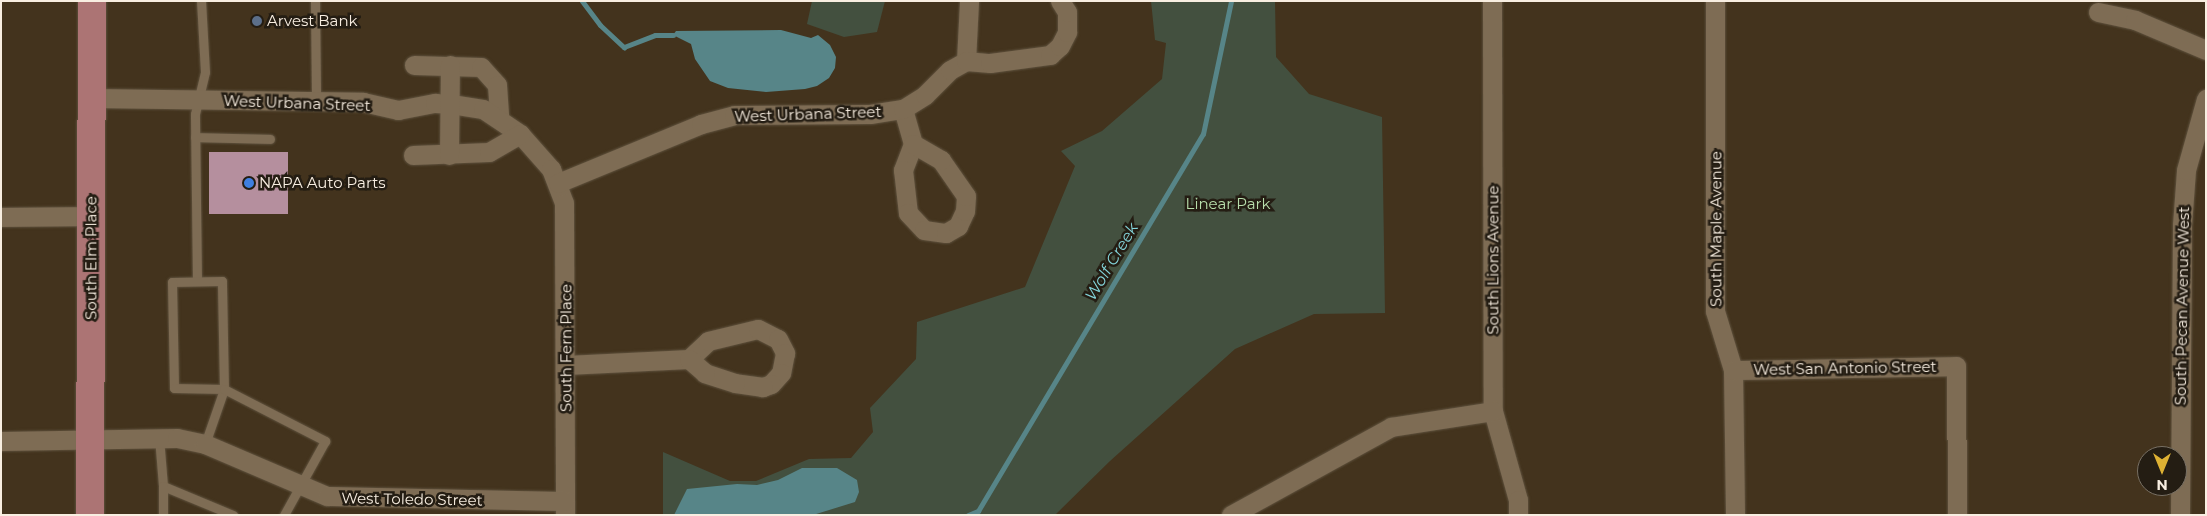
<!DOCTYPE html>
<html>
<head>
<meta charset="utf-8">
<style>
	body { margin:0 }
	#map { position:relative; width:2207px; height:516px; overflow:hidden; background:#43331d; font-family:Montserrat,sans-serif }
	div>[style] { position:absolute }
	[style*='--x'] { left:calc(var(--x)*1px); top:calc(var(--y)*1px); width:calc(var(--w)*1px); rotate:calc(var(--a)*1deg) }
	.green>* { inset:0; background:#43503f }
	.water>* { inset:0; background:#578588 }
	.stream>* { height:5px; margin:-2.5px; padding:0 2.5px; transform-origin:2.5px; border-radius:2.5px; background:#578588 }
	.building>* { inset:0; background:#b58f9e; transform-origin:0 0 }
	.roads { filter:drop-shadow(0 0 1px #5f523e) drop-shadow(0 0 1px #5f523e) }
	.lane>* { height:9px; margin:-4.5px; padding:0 4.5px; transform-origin:4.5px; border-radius:4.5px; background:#7e6c54 }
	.street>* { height:19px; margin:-9.5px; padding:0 9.5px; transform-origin:9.5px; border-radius:9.5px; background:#7e6c54 }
	.primary>* { height:28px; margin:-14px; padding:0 14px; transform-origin:14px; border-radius:14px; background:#ac7474 }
	.dots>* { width:14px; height:14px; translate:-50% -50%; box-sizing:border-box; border:2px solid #241d13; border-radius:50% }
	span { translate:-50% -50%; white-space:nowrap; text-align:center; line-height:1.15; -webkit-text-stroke:5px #241d13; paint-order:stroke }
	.poi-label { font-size:15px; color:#f8eee1 }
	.left { translate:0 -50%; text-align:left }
	.street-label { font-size:15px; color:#f8eee1 }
	.park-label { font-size:15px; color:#b8dfac }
	.water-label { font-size:16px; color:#84d5db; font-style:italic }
	.frame { position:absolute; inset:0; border:2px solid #f8eee1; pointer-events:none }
	.north { position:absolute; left:2137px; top:446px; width:50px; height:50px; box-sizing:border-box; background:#241d13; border:1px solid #797165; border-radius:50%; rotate:180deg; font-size:14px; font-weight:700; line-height:20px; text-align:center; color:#f8eee1 }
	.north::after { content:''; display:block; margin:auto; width:18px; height:22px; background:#deb133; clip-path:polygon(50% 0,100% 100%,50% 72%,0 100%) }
</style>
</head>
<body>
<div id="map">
	<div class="green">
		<div style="clip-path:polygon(812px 1px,885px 1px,877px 32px,844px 37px,807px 24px)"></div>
		<div style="clip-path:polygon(1151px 1px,1275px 1px,1276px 57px,1309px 94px,1382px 117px,1385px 313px,1314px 314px,1235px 349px,1110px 461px,1055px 515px,663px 515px,663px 452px,730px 481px,756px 481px,809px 459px,851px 458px,873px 432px,870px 408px,916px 359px,917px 322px,1025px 287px,1075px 166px,1061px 151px,1102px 131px,1162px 79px,1166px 43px,1155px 40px)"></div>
	</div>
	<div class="water">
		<div style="clip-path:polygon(781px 30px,811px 38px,818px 35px,830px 45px,836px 57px,835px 68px,829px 78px,817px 86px,805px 89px,766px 92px,728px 88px,710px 81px,695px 59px,691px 44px,673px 35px,676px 31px)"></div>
		<div style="clip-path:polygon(802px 468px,837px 468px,857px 480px,859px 492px,855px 502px,813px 515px,674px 515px,687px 489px,737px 484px,757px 485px,778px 480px)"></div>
	</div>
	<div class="stream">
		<div style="--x:582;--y:1;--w:30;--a:53"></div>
		<div style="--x:600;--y:25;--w:33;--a:43"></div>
		<div style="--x:624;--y:47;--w:33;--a:-21"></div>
		<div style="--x:655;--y:35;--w:18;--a:0"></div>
		<div style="--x:968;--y:515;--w:11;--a:-22"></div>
		<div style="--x:978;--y:511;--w:439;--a:-59.2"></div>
		<div style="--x:1203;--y:134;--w:136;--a:-78.1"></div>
	</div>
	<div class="building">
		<div style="left:209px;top:152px;width:79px;height:62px"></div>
	</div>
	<div class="roads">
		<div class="lane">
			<div style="--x:315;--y:1;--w:100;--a:89.4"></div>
			<div style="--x:195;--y:137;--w:75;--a:1.5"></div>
			<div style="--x:197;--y:281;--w:167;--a:-90.7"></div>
			<div style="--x:195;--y:114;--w:43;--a:-76.6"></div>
			<div style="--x:205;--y:72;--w:71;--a:-93.2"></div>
			<div style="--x:159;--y:437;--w:49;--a:85.3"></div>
			<div style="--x:163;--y:486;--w:76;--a:22.5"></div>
			<div style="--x:205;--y:444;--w:58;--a:-70.9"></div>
			<div style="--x:224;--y:389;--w:108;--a:-91.1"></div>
			<div style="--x:222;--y:281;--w:50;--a:178.9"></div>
			<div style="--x:172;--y:282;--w:106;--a:88.9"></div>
			<div style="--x:174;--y:388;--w:50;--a:1.1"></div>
			<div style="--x:224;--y:389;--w:114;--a:27.2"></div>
			<div style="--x:325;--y:441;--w:85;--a:119"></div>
			<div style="--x:163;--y:515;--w:29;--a:-90"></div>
		</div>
		<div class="street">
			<div style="--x:1492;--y:1;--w:410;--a:89.9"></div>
			<div style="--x:1493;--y:411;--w:92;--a:74.3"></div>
			<div style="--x:1518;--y:500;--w:15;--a:90"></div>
			<div style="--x:1715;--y:1;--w:310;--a:90"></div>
			<div style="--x:1715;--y:311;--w:62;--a:73"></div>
			<div style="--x:1733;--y:370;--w:145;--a:89.2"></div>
			<div style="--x:2098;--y:12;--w:38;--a:12"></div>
			<div style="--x:2135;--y:20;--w:77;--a:22.9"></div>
			<div style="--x:966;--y:61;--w:60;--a:-87.1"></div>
			<div style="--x:414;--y:65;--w:67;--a:1.7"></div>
			<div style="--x:481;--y:67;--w:24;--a:48"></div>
			<div style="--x:497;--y:85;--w:32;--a:86"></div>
			<div style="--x:92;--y:98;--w:271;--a:0.8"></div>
			<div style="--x:363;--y:102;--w:36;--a:13"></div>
			<div style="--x:398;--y:110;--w:38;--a:-11"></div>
			<div style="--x:435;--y:103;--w:16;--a:4"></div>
			<div style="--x:451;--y:104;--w:32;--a:9"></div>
			<div style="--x:483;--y:109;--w:45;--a:34"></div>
			<div style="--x:520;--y:134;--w:47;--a:48.5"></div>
			<div style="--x:551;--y:169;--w:36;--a:69"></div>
			<div style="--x:564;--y:203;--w:312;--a:89.8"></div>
			<div style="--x:903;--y:109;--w:36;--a:74"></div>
			<div style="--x:913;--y:144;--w:28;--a:111"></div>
			<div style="--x:903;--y:170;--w:43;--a:83.4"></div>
			<div style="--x:908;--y:213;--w:23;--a:47"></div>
			<div style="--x:924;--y:230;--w:22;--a:8"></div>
			<div style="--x:946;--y:233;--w:14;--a:-30"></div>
			<div style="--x:958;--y:226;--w:17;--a:-65"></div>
			<div style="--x:965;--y:211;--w:15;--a:-86"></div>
			<div style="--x:966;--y:196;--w:44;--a:-124.8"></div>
			<div style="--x:941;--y:160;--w:32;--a:-150"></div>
			<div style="--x:413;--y:155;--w:76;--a:-2.3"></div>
			<div style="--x:489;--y:152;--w:36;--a:-30"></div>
			<div style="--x:449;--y:155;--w:90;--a:-89.4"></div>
			<div style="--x:558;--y:183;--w:155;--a:-22.4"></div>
			<div style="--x:701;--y:124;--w:34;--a:-15"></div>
			<div style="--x:734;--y:115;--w:136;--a:-0.4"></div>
			<div style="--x:870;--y:114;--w:33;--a:-9"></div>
			<div style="--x:903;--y:109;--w:26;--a:-32"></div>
			<div style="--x:925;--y:95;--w:35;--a:-45"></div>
			<div style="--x:950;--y:70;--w:18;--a:-29"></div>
			<div style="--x:966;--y:61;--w:24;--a:5"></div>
			<div style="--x:990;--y:63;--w:61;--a:-7.6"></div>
			<div style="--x:1050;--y:55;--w:13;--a:-42"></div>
			<div style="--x:1060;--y:46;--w:16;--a:-63"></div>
			<div style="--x:1067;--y:32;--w:20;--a:-90"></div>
			<div style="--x:1067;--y:12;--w:13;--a:-122"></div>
			<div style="--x:1;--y:217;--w:90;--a:-0.6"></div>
			<div style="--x:566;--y:365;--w:123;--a:-2.8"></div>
			<div style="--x:689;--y:359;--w:26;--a:-43"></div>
			<div style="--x:708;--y:341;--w:51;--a:-13.5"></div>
			<div style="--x:758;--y:329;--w:22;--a:27"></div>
			<div style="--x:778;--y:339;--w:16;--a:63"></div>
			<div style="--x:785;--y:353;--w:20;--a:101"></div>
			<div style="--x:781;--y:373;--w:15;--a:132"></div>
			<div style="--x:771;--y:384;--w:9;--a:159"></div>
			<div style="--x:763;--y:387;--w:28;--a:-172"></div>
			<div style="--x:735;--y:383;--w:32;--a:-162"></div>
			<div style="--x:705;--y:373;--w:21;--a:-139"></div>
			<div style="--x:1733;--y:370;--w:223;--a:-1"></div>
			<div style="--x:1956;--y:366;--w:149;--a:89.6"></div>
			<div style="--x:1;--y:441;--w:176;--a:-1"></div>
			<div style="--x:177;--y:438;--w:29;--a:12"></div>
			<div style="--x:205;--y:444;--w:133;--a:23.1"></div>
			<div style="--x:327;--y:496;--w:238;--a:1.2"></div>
			<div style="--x:1231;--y:515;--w:183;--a:-28.8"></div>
			<div style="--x:1391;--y:427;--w:103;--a:-8.9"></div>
			<div style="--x:2180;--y:515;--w:290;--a:-89.6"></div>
			<div style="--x:2182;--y:225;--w:55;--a:-85.8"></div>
			<div style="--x:2186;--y:170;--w:74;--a:-74.3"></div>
		</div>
		<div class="primary">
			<div style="--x:90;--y:515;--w:514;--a:-89.78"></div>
		</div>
	</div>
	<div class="dots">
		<div style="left:257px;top:21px;background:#5c6f8a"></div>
		<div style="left:249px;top:183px;background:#3f7fe0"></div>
	</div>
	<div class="poi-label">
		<span class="left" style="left:267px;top:21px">Arvest Bank</span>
		<span class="left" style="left:259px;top:183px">NAPA Auto Parts</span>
	</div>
	<div class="street-label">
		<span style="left:297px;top:103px;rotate:2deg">West Urbana Street</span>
		<span style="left:808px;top:114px;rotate:-2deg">West Urbana Street</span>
		<span style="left:1716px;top:229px;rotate:-90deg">South Maple Avenue</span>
		<span style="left:91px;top:258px;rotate:-90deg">South Elm Place</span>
		<span style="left:1493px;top:260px;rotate:-90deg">South Lions Avenue</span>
		<span style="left:2182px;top:306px;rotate:-89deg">South Pecan Avenue West</span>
		<span style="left:566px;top:348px;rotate:-90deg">South Fern Place</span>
		<span style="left:1845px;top:368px;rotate:-1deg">West San Antonio Street</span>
		<span style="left:412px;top:499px;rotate:1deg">West Toledo Street</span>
	</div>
	<div class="park-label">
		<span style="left:1228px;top:204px">Linear Park</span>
	</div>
	<div class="water-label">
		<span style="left:1112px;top:262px;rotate:-59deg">Wolf Creek</span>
	</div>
	<div class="frame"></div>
	<div class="north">N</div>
</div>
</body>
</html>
